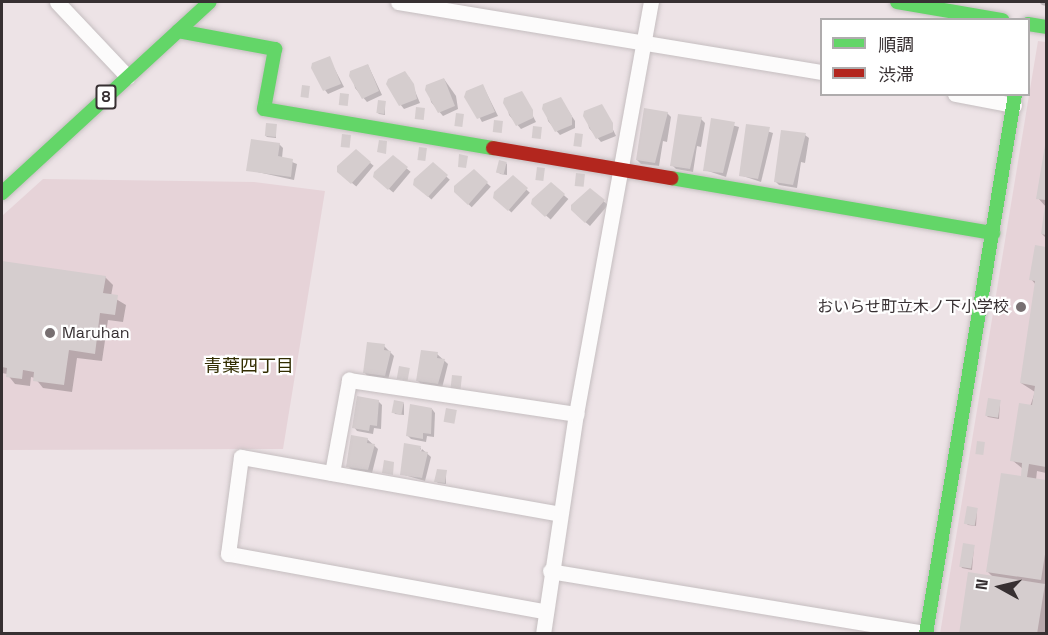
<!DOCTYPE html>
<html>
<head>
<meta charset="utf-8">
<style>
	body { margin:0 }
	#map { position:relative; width:1048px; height:635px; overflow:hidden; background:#ede3e6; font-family:"Space Grotesk","Noto Sans JP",sans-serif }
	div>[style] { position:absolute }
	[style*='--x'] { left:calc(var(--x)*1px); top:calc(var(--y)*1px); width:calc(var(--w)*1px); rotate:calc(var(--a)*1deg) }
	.built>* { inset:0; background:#e6d3d8 }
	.shadow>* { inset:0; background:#0003; transform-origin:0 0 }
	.building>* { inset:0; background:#d5cdce; transform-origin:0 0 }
	.roads { filter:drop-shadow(0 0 2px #c5bec0) drop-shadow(0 0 2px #c5bec0) }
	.street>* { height:15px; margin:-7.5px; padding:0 7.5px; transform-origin:7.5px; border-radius:7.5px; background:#fcfbfb }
	.fast>* { height:14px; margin:-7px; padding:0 7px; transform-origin:7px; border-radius:7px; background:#63d668 }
	.jam>* { height:14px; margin:-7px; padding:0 7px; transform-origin:7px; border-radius:7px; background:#b3261e }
	.dots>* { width:16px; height:16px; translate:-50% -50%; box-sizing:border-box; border:3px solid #fff; border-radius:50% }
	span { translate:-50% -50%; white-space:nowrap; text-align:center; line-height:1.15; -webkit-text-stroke:4.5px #fff; paint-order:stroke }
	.shield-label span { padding:2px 4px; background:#fff; border:2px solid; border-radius:4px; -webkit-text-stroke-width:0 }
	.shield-label { font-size:15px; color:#373032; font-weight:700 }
	.poi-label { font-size:16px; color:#373032 }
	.right { translate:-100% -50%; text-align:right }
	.left { translate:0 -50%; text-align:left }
	.neighbourhood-label { font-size:18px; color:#322d01 }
	.frame { position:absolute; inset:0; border:3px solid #373032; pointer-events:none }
	.legend { position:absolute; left:820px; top:18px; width:210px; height:78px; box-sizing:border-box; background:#fff; border:2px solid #afacad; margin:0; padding:8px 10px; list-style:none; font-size:18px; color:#373032 }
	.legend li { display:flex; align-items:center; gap:12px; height:30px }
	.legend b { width:30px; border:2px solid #afacad }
	.north { position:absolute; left:970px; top:557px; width:60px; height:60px; -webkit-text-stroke:4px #fff; paint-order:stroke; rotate:278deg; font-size:16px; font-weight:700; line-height:24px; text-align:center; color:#373032 }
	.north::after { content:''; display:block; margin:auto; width:21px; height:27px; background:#373032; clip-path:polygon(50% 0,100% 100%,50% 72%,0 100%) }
</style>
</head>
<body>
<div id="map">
	<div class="built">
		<div style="clip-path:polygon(1038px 41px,1046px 42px,1046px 633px,940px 634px)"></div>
		<div style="clip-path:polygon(43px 179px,254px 182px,325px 191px,283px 449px,2px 450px,2px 216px)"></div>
	</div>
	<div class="shadow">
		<div style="clip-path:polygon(1039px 2px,1046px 2px,1046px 6px,1042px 5px)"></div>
		<div style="clip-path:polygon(329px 58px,344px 87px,328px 94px,325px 90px)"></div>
		<div style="clip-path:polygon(368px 65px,382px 95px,367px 102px,355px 88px,352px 72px)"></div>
		<div style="clip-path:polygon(409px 77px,420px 103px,404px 109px,393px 95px,389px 80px)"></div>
		<div style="clip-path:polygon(444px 79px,456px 96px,458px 109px,443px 116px,431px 102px,428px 86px)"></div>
		<div style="clip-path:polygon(483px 86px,498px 116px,482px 122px,476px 111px)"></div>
		<div style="clip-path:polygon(521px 93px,536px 122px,521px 129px,509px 115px,506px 99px)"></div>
		<div style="clip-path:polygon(560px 98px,575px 121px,575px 128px,560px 135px,548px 121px,545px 105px)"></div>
		<div style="clip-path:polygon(385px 103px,385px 115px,379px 114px,377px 112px)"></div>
		<div style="clip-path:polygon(602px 106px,616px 136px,601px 142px,589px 128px,586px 112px)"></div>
		<div style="clip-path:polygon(667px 113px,671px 117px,667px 142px,663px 141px,659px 166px,641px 164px,637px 160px)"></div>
		<div style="clip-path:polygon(701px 119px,705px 123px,701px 147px,697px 146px,693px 172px,676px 169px,672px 165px)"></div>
		<div style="clip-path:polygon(713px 120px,739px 127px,726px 177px,705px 170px)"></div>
		<div style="clip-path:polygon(747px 125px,773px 133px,761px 182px,740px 175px)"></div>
		<div style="clip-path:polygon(276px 126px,276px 138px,267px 137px,265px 135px)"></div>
		<div style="clip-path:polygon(805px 135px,809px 138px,805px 163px,801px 162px,797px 188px,779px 185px,775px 181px)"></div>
		<div style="clip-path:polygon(1046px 141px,1046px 238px,1042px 234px,1046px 207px,1038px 198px)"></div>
		<div style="clip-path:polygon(279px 144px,283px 148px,282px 158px,297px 164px,294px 180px,248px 170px)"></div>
		<div style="left:356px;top:151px;width:23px;height:27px;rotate:40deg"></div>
		<div style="left:393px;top:157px;width:23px;height:27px;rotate:40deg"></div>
		<div style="clip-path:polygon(507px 163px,507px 175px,500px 174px,499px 172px)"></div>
		<div style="left:433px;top:164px;width:23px;height:27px;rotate:43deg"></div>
		<div style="left:474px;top:171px;width:23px;height:28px;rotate:43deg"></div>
		<div style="left:513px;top:177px;width:23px;height:27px;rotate:43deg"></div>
		<div style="left:551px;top:184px;width:23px;height:27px;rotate:41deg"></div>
		<div style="clip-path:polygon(590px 190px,608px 205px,590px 226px,576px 214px)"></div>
		<div style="clip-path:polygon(1036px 247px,1046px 249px,1046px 473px,1037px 471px,1036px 480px,1046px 482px,1046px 634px,960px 634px,994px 578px,988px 572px,1022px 478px,1023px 469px,1012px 460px,1035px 392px,1021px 383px,1036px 285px,1031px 279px)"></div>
		<div style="clip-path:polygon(2px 263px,105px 277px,113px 285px,111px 296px,126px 305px,123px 322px,108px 320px,102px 361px,77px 358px,72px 392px,43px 388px,35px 378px,31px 377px,30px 386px,15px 384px,7px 374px,2px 373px)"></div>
		<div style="clip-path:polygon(384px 346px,394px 356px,388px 380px,368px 377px,365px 373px)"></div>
		<div style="clip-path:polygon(437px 354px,448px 364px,442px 388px,422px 385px,418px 381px)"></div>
		<div style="clip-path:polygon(378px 401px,382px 405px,381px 429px,374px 428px,373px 434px,357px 431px,354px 427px)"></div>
		<div style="clip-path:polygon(1000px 401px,999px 419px,988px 417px,987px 416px)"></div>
		<div style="clip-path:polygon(404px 403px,404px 415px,395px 414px,394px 412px)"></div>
		<div style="clip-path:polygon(432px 409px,435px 413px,434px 437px,427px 436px,426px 442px,411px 439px,407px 435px)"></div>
		<div style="clip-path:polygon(367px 439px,378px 449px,372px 473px,352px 470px,348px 466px)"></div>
		<div style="clip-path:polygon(405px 445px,421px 448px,418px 458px,422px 449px,431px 457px,425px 481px,401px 474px)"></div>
		<div style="clip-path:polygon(446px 472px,446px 484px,438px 483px,436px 481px)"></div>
		<div style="clip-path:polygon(977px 509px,976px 526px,968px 525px,966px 523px)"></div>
		<div style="clip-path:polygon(974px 546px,972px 570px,962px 568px,961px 566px)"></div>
	</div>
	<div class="building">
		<div style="clip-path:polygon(330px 56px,341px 84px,323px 91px,311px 68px,312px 63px)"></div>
		<div style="clip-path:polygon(368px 64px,379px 91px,362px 99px,349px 76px,350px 71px)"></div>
		<div style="clip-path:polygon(405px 71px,414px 84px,417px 99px,399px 106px,386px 84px,388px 79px)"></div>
		<div style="clip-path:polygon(444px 78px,455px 106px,438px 113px,425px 90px,426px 85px)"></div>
		<div style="clip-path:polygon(483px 84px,495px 112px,477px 119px,464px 97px,466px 91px)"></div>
		<div style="left:302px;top:85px;width:8px;height:12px;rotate:7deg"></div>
		<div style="clip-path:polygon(522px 91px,533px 110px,533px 118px,516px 126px,503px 103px,504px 98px)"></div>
		<div style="left:340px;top:93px;width:9px;height:12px;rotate:6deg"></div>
		<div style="clip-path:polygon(561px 97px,572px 116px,572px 125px,555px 132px,542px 109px,543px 104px)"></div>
		<div style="left:378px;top:100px;width:8px;height:13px;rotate:7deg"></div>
		<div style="clip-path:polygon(602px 104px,613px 123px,613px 132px,596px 139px,583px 116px,584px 111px)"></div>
		<div style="left:416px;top:107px;width:9px;height:12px;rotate:6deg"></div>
		<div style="clip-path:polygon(644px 108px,668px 112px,655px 163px,636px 160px)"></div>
		<div style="left:456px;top:113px;width:8px;height:13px;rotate:7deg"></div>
		<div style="clip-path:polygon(678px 114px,702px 117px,690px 169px,670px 166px)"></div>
		<div style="clip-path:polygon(711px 118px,735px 122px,723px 173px,703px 171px)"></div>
		<div style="left:494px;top:120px;width:9px;height:12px;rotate:6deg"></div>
		<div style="left:266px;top:123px;width:11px;height:13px;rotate:5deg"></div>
		<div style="clip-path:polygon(746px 124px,770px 127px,758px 179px,739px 176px)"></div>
		<div style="left:533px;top:126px;width:9px;height:12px;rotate:6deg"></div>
		<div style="clip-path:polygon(781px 130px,806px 133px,793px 185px,774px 182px)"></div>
		<div style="left:575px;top:133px;width:8px;height:13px;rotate:7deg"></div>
		<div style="left:342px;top:134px;width:9px;height:13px;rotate:6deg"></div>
		<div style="clip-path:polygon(251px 139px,280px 143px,278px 156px,293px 159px,291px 177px,246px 171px)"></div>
		<div style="clip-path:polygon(1046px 139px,1046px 200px,1036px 199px)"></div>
		<div style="clip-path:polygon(379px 140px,387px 141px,386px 154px,377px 152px)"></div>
		<div style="left:419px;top:147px;width:8px;height:13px;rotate:7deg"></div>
		<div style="clip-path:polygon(356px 149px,371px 162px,351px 184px,337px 172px,337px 166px)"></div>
		<div style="clip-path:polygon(459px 154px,468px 156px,466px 168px,458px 167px)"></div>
		<div style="clip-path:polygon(393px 155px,408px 167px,388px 190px,373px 177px,374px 172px)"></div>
		<div style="left:499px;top:160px;width:8px;height:13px;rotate:14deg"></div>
		<div style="clip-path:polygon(433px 162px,448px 175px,428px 197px,413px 185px,414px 179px)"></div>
		<div style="left:537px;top:167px;width:8px;height:13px;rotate:7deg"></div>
		<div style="clip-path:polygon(474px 169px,488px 182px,468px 205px,454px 192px,454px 186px)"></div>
		<div style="left:576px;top:173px;width:9px;height:13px;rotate:6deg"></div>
		<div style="clip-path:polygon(513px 175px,528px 188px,508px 211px,493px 198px,494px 192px)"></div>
		<div style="clip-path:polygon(551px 182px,565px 194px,545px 217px,531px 204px,532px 199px)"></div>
		<div style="clip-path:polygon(590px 188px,605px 200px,585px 223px,571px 210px,571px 205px)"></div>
		<div style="clip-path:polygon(1045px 205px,1046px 205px,1046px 235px,1041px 234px)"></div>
		<div style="clip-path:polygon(1035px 245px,1046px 247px,1046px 467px,1029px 464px,1027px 477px,1046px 480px,1046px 548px,1041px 580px,986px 572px,1001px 473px,1021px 476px,1022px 463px,1010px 461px,1019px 403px,1032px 405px,1035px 386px,1020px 383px,1035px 281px,1029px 280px)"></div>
		<div style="clip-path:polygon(2px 261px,106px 276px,103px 293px,118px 295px,115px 315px,100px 313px,95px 354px,69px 350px,64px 385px,33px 381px,34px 372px,23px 370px,22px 379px,6px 377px,7px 368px,2px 367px)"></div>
		<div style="clip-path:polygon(367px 342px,385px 344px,384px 350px,391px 351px,385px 376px,363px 373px)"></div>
		<div style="clip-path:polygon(421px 350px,438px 352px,437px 358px,445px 359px,438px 384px,416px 381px)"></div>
		<div style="left:399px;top:366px;width:11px;height:13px;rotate:10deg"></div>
		<div style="left:452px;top:375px;width:10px;height:13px;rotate:6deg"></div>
		<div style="clip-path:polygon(357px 396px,379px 400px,377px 426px,370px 425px,369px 431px,352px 428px)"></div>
		<div style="left:988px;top:398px;width:13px;height:18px;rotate:9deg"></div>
		<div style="left:394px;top:400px;width:10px;height:13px;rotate:11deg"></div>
		<div style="clip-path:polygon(410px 404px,432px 408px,431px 434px,423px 433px,423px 439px,406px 436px)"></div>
		<div style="left:446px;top:408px;width:11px;height:14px;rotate:10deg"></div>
		<div style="clip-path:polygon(351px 435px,368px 438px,367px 443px,375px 444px,368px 470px,346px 467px)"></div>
		<div style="left:977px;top:441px;width:8px;height:13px;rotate:7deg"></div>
		<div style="clip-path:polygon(404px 443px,421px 446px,420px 451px,428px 452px,422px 478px,400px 475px)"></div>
		<div style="clip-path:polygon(384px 460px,394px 462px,393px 475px,382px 473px)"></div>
		<div style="clip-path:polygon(437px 469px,447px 470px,445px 483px,434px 482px)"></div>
		<div style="left:967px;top:506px;width:11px;height:18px;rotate:10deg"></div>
		<div style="left:963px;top:543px;width:12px;height:24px;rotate:9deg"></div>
		<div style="clip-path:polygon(968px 572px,1045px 584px,1037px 634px,959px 634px)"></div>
	</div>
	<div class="roads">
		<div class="street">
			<div style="--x:57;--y:2;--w:103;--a:46.6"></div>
			<div style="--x:398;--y:2;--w:430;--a:9.4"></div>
			<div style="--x:955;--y:94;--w:60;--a:10.6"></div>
			<div style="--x:332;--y:473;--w:95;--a:-79.6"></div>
			<div style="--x:349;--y:380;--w:230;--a:8.5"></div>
			<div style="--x:550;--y:571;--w:381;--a:9.4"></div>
			<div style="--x:543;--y:611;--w:320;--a:-169.7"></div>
			<div style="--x:228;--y:554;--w:98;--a:-82.4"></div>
			<div style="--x:241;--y:457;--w:324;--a:10.1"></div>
			<div style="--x:543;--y:634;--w:222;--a:-81.5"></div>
			<div style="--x:576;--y:414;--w:419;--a:-79.7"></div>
		</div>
		<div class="fast">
			<div style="--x:897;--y:2;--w:107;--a:9.7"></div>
			<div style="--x:1028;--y:24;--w:18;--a:9"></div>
			<div style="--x:178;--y:31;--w:99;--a:10.5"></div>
			<div style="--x:275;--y:49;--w:61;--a:100.4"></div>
			<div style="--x:264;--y:109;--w:232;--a:9.7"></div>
			<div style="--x:671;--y:178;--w:327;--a:9.7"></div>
			<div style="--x:2;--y:193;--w:282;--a:-42.6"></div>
			<div style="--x:926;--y:634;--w:547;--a:-80.64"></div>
		</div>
		<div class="jam">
			<div style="--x:493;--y:148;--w:181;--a:9.6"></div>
		</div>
	</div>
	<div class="dots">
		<div style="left:1021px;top:307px;background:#776f71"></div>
		<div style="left:50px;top:333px;background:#776f71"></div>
	</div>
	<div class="shield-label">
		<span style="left:106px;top:97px">8</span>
	</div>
	<div class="poi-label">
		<span class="right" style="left:1009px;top:307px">おいらせ町立木ノ下小学校</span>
		<span class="left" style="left:62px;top:333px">Maruhan</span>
	</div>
	<div class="neighbourhood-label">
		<span style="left:249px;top:366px">青葉四丁目</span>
	</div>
	<div class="frame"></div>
	<ul class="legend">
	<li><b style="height:8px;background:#63d668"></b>順調</li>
	<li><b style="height:8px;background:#b3261e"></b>渋滞</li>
	</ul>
	<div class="north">N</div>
</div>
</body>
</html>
